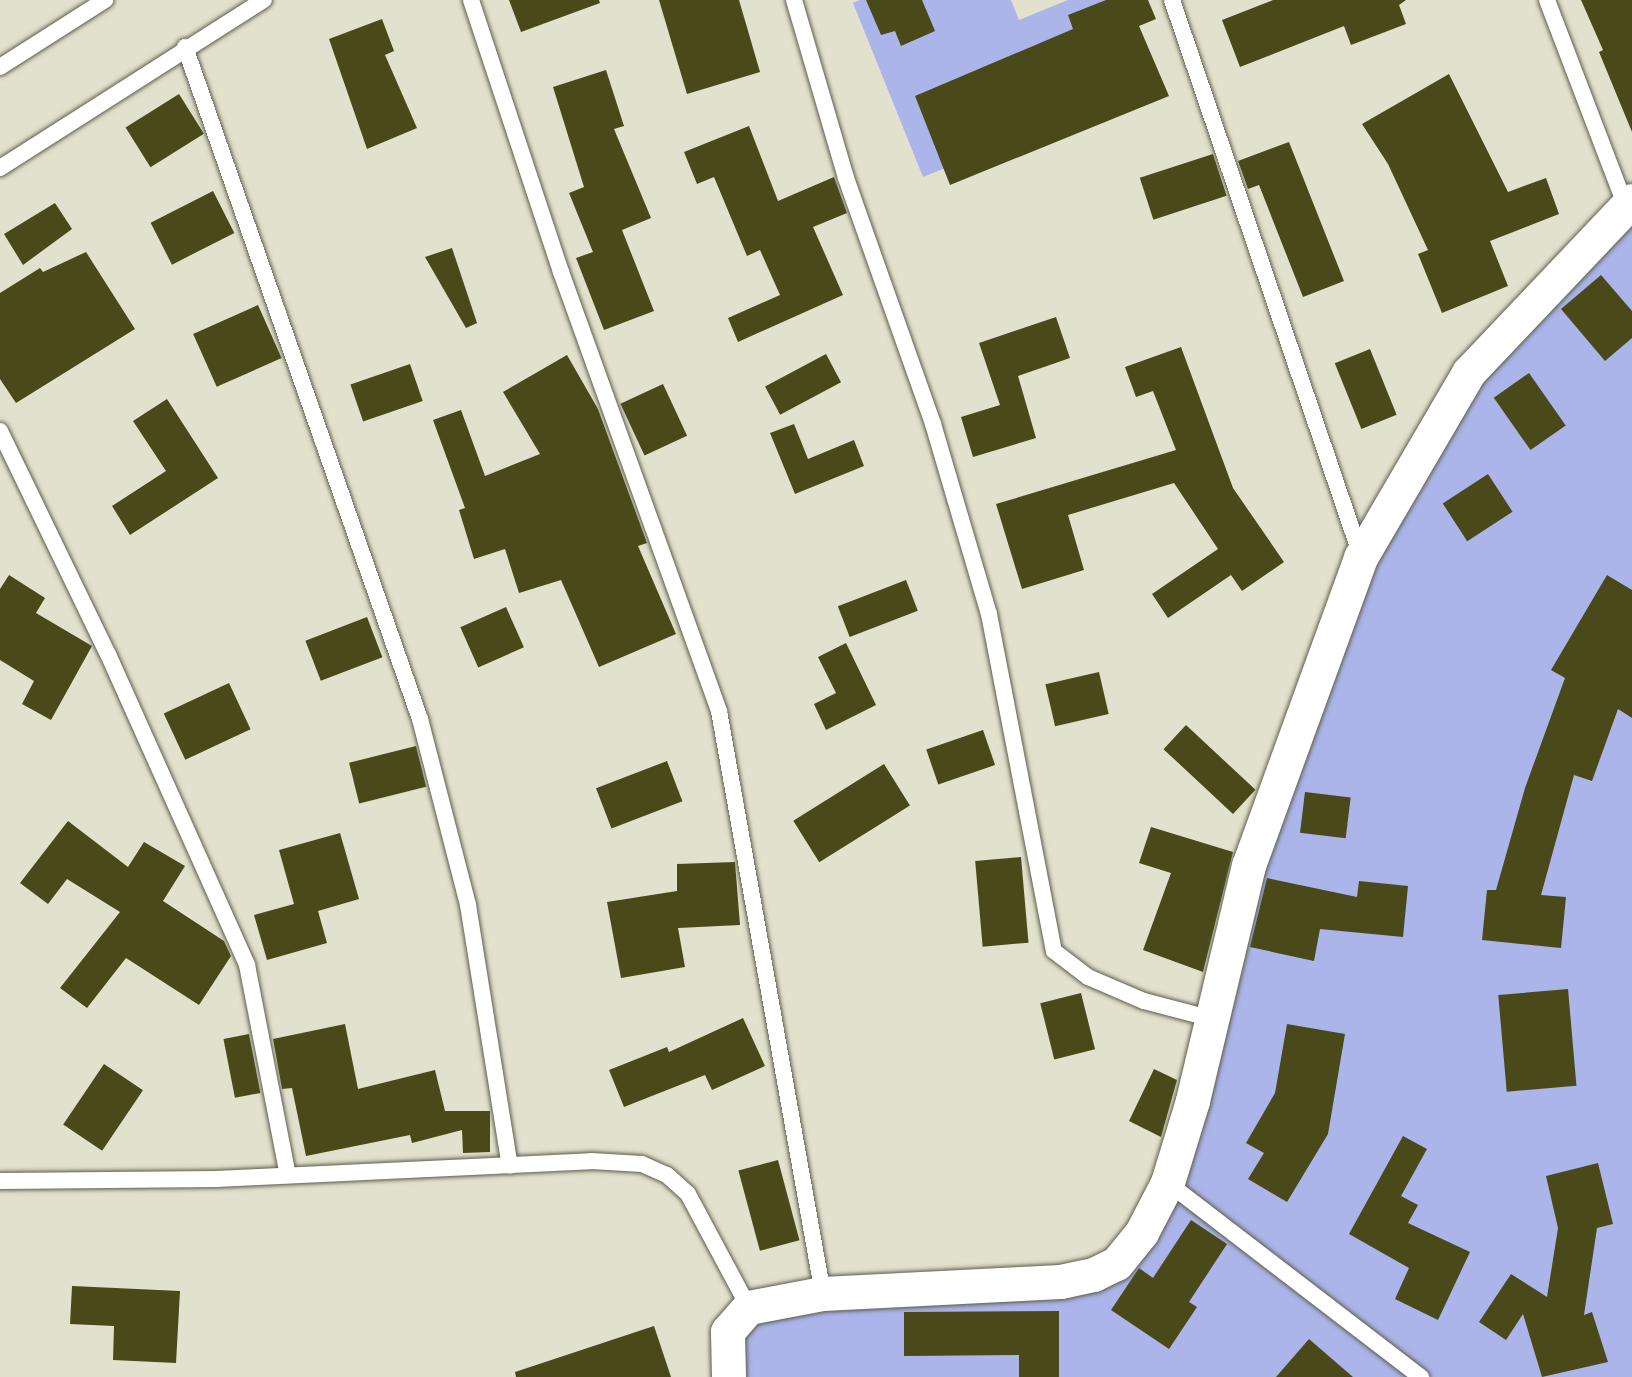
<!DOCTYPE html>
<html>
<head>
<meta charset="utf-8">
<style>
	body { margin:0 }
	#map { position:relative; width:1632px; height:1377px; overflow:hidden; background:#e1e1cd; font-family:Manrope,sans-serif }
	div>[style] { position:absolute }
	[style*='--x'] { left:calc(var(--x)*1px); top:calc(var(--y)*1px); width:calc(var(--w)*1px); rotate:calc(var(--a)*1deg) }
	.green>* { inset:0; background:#abb5e9 }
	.building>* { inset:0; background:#4a4919; transform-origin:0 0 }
	.roads { filter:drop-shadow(0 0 2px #5d5d4b) drop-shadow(0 0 2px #5d5d4b) }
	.service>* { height:16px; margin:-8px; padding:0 8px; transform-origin:8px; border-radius:8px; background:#fff }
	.minor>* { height:34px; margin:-17px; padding:0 17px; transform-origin:17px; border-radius:17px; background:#fff }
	span { translate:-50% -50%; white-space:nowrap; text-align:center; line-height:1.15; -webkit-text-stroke:8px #e1e1cd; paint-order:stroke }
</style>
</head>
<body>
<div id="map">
	<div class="green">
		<div style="clip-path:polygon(860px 0,1011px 0,1019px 20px,1068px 0,1108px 0,1143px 88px,923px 177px,853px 3px)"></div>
		<div style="clip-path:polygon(1632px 220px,1632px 1377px,733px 1377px,750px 1314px,1059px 1280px,1142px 1229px,1333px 643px,1475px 378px)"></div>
	</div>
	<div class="building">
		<div style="clip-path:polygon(509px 0,599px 0,600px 3px,521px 32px)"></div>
		<div style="clip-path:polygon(659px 0,739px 0,760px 72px,687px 94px)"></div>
		<div style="clip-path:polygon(866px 0,922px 0,935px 31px,901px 46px,895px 31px,881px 35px)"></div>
		<div style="clip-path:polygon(1106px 0,1148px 0,1156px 19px,1139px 26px,1169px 96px,950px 185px,915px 96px,1073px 29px,1068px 15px)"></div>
		<div style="clip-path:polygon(1273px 0,1406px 0,1399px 5px,1406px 24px,1351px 45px,1344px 26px,1240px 67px,1222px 20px)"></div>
		<div style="clip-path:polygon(1581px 0,1632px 0,1632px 132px,1599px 52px,1603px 50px)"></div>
		<div style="clip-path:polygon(382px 19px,394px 51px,385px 55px,417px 128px,367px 149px,329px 39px)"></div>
		<div style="clip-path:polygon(606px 70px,624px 126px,614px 129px,651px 218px,622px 230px,654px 311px,604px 330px,576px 258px,593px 252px,569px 193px,584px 187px,553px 87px)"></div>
		<div style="clip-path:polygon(1449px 74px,1508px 192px,1546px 178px,1559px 214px,1490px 241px,1508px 286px,1442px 313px,1418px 254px,1428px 250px,1388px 164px,1362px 124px)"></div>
		<div style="left:179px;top:94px;width:47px;height:63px;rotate:58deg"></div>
		<div style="clip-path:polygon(749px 126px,778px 201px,834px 177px,847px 213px,813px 227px,843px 295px,738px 342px,728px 318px,780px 295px,760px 250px,747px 256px,714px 177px,697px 184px,684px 152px)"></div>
		<div style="clip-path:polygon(1289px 142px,1344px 281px,1303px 297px,1259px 185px,1248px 189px,1238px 161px)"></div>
		<div style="left:1213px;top:154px;width:44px;height:77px;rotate:72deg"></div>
		<div style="left:213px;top:191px;width:47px;height:70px;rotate:63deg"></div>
		<div style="clip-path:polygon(55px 203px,72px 229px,23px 265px,4px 234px)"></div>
		<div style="clip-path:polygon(452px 248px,477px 323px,466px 328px,425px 257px)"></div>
		<div style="clip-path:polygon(86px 252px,135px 329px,16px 403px,0 379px,0 293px,40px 268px,43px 272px)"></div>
		<div style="clip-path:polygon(1601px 275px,1632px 311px,1632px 338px,1605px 361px,1561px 309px)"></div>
		<div style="left:258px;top:305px;width:58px;height:71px;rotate:66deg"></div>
		<div style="clip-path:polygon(1056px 317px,1070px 358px,1018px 376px,1036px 438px,973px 457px,961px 417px,1000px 405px,979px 343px)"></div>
		<div style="clip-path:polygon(1181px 347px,1233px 488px,1284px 562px,1242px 591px,1231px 575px,1168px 618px,1152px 594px,1218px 549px,1174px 483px,1068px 515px,1084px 570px,1022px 589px,996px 504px,1176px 450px,1153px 391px,1136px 397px,1125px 367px)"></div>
		<div style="left:1370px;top:349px;width:71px;height:38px;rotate:68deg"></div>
		<div style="left:826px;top:354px;width:32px;height:69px;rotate:62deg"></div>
		<div style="clip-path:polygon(567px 355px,598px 409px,647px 543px,638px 546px,676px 634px,599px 667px,561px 580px,519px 593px,505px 549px,474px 559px,459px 510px,465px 508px,433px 420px,461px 410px,485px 476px,540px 454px,503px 392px)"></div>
		<div style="left:410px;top:364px;width:39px;height:63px;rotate:71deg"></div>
		<div style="left:1529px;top:373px;width:64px;height:43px;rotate:55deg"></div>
		<div style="left:663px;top:384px;width:57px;height:47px;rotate:65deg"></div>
		<div style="clip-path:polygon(167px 399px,218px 478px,130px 535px,112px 506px,166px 471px,133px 421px)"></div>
		<div style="clip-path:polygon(794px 424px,808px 459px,854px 440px,864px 466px,795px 494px,770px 433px)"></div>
		<div style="left:1488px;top:474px;width:45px;height:54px;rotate:57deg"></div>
		<div style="clip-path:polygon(9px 575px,45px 598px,36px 613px,92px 646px,51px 720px,22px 704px,34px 681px,0 660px,0 589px)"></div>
		<div style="clip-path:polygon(1607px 575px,1632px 590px,1632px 718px,1618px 709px,1592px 781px,1574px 775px,1541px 895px,1566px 897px,1561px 948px,1482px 940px,1487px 890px,1496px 890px,1525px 788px,1565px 678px,1551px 670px)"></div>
		<div style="left:906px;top:580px;width:33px;height:73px;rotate:69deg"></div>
		<div style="left:506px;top:607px;width:44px;height:50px;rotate:66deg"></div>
		<div style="left:367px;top:617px;width:43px;height:66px;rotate:69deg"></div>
		<div style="clip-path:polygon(846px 643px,876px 705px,826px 730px,814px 704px,836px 693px,818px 657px)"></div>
		<div style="left:1099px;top:672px;width:43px;height:55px;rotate:77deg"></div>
		<div style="left:229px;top:683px;width:51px;height:72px;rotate:65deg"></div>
		<div style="left:1186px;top:725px;width:95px;height:33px;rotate:43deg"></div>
		<div style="left:983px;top:730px;width:37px;height:60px;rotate:71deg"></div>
		<div style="left:416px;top:746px;width:42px;height:69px;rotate:76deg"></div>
		<div style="left:667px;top:761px;width:43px;height:76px;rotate:69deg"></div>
		<div style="left:884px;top:764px;width:49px;height:107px;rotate:58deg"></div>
		<div style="left:1305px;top:792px;width:46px;height:41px;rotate:7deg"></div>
		<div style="clip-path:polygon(68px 821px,128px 867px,144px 842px,185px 866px,163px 901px,224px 941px,231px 956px,199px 1005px,126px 958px,87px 1008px,60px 988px,120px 912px,67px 879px,48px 904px,20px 883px)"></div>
		<div style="clip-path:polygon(1151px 827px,1233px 852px,1203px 972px,1143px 950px,1171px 873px,1139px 863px)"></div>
		<div style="clip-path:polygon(340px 833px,359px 899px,318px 911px,327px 943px,267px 960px,254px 915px,294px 904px,279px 850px)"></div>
		<div style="left:1021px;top:857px;width:86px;height:46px;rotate:85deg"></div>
		<div style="clip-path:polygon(735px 862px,740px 925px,678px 928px,685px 967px,621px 978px,607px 902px,677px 891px,677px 864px)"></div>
		<div style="clip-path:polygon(1267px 878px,1357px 897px,1359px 881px,1408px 886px,1403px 937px,1320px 929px,1314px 961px,1250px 947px)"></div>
		<div style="left:1568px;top:989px;width:97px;height:70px;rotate:85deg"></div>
		<div style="left:1081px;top:993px;width:58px;height:42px;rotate:76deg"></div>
		<div style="clip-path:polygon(743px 1018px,765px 1066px,712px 1090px,705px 1075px,624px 1107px,609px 1070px,667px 1047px,669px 1052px)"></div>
		<div style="clip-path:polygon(345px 1024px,358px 1089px,435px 1070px,445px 1111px,490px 1111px,490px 1152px,463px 1153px,462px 1130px,412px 1143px,410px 1135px,306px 1156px,292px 1088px,282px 1089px,273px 1039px)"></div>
		<div style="clip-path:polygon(1287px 1024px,1345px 1034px,1328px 1134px,1287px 1202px,1248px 1179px,1264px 1153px,1246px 1143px,1275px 1093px)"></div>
		<div style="left:249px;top:1034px;width:60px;height:26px;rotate:79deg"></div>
		<div style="left:104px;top:1064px;width:47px;height:73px;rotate:34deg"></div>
		<div style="clip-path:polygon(1154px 1069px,1177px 1080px,1161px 1137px,1129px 1121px)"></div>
		<div style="clip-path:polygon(1403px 1136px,1427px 1149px,1401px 1196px,1418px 1205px,1408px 1223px,1470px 1252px,1438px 1320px,1395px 1299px,1409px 1268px,1349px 1234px)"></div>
		<div style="left:778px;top:1160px;width:83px;height:41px;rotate:75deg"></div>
		<div style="clip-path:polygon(1598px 1163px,1613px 1224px,1597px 1228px,1584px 1315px,1592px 1312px,1608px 1362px,1542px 1377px,1523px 1314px,1506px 1340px,1479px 1322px,1511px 1274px,1547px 1297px,1558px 1228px,1546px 1176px)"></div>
		<div style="clip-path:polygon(1191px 1220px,1227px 1244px,1189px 1302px,1197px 1307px,1169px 1349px,1111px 1310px,1139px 1268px,1153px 1278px)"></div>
		<div style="clip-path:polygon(72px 1286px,180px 1291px,176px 1363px,113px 1360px,114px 1326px,70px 1324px)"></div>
		<div style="clip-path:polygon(1059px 1311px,1059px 1377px,1019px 1377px,1019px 1355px,904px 1356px,904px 1312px)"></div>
		<div style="clip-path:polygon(654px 1326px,671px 1377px,516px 1377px,515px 1372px)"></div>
		<div style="clip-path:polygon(1309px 1339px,1353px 1377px,1276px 1377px)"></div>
	</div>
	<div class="roads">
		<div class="service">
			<div style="--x:471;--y:0;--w:287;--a:71.7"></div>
			<div style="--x:561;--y:272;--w:467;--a:70.2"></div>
			<div style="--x:719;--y:711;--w:592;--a:79.89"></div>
			<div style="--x:794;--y:0;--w:185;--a:73.7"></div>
			<div style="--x:846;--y:178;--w:261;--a:70.5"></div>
			<div style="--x:933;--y:424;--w:198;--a:73.6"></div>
			<div style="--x:989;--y:614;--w:343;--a:79.1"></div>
			<div style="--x:1054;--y:951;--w:43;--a:37.4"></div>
			<div style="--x:1088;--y:977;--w:61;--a:23.2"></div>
			<div style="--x:1144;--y:1001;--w:67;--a:14.7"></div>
			<div style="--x:1172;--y:0;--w:587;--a:71.23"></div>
			<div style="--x:1547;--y:0;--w:222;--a:69.1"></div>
			<div style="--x:185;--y:47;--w:712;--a:70.73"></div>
			<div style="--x:420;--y:719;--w:192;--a:75.5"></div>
			<div style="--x:468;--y:905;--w:264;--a:80.9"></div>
			<div style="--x:0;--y:67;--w:125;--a:-32.5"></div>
			<div style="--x:0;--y:168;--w:313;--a:-32.5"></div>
			<div style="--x:0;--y:431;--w:248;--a:64.2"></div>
			<div style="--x:108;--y:654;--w:341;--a:65.9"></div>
			<div style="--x:247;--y:965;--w:214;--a:79"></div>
			<div style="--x:0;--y:1181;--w:216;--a:-0.5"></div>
			<div style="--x:216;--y:1179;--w:375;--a:-2.7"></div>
			<div style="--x:591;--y:1161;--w:51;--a:3.4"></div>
			<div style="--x:642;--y:1164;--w:27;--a:24"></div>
			<div style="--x:667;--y:1175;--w:28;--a:42"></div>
			<div style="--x:688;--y:1194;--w:129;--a:61.8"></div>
			<div style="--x:1168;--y:1183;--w:319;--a:37.5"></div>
		</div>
		<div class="minor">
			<div style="--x:729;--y:1377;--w:45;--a:-91.3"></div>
			<div style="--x:728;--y:1332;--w:32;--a:-49"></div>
			<div style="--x:749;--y:1308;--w:75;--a:-10.7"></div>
			<div style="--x:823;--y:1294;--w:238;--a:-2.9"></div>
			<div style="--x:1061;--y:1282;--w:34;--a:-12"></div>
			<div style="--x:1094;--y:1275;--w:25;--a:-26"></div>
			<div style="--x:1117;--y:1264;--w:40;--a:-51"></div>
			<div style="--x:1142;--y:1233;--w:56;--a:-62.5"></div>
			<div style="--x:1168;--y:1183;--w:86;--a:-73"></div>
			<div style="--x:1193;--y:1101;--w:242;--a:-76.6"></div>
			<div style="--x:1249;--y:866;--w:328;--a:-70"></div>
			<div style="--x:1361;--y:558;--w:214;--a:-59.7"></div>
			<div style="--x:1469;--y:373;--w:237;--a:-46.5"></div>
		</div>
	</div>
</div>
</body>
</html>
